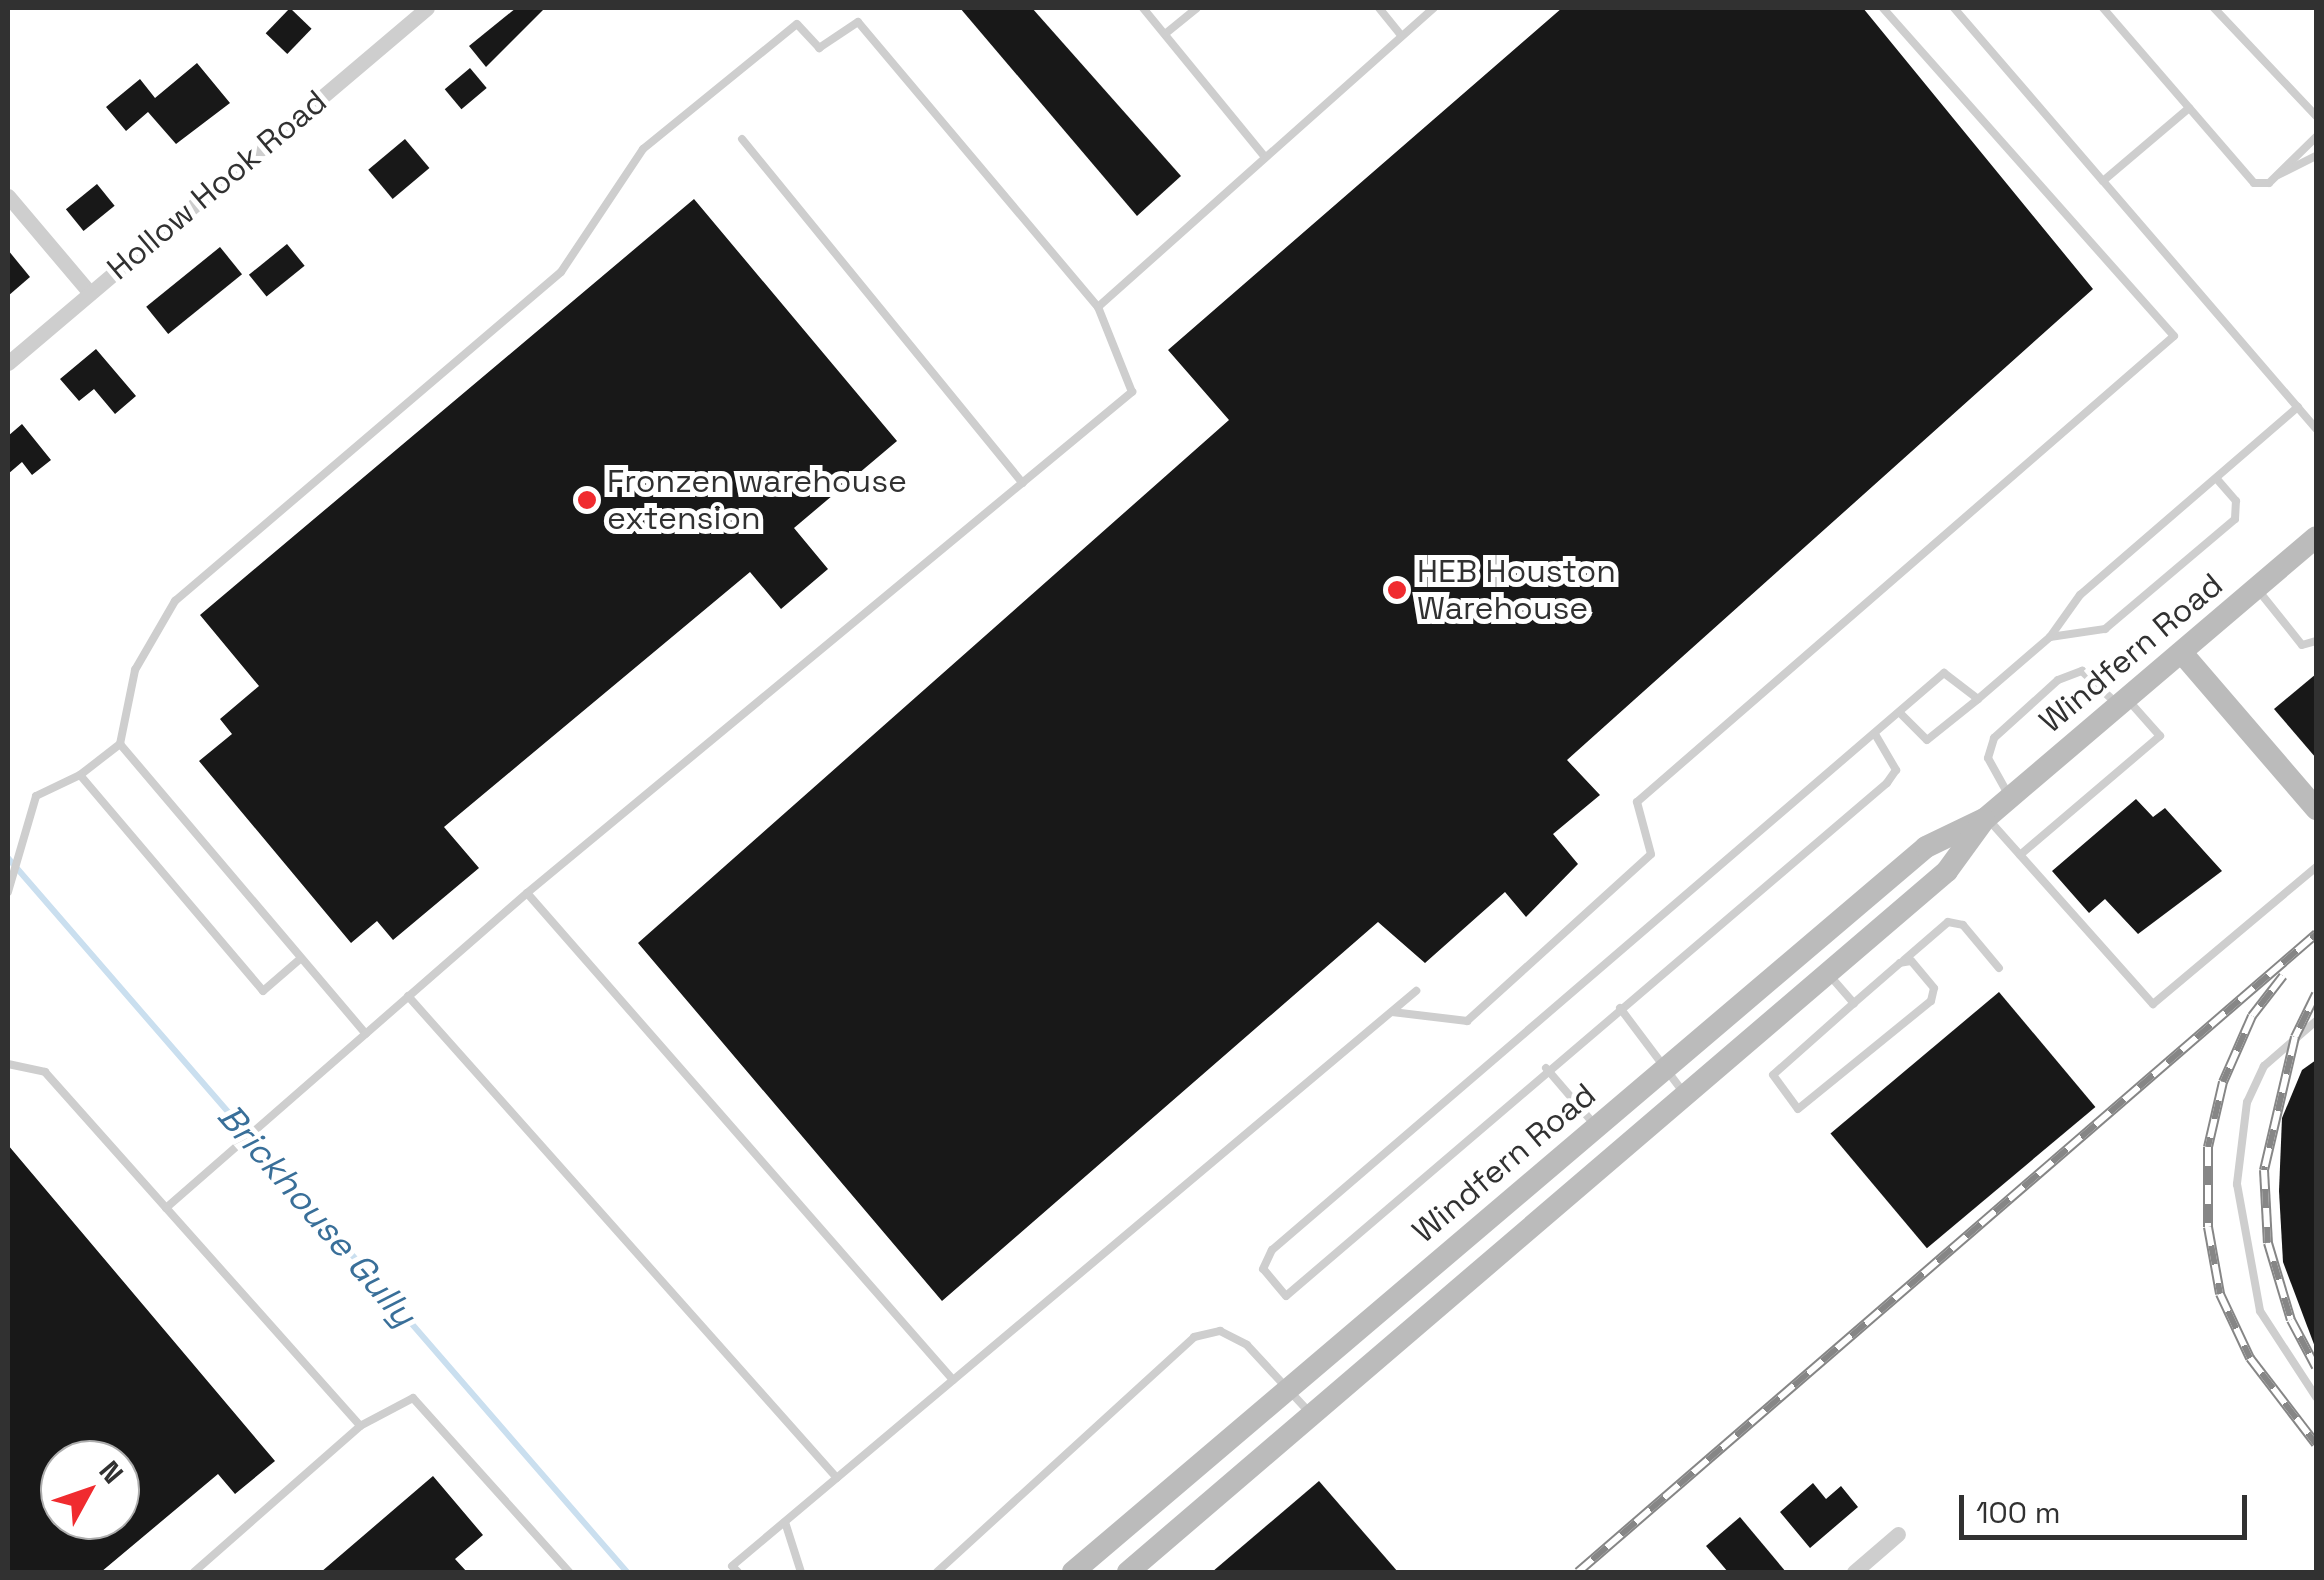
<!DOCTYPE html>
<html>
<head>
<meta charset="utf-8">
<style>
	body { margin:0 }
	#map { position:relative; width:2324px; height:1580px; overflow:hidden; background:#fff; font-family:"Space Grotesk",sans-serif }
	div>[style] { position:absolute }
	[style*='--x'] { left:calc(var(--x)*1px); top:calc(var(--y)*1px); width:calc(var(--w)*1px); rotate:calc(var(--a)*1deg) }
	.stream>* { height:6px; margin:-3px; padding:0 3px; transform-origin:3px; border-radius:3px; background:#cadfef }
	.building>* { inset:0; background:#181818; transform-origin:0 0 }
	.lane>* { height:8px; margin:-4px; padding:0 4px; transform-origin:4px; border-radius:4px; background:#cecece }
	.street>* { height:15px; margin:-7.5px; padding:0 7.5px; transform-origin:7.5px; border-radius:7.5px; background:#cecece }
	.secondary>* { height:22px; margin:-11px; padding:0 11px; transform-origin:11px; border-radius:11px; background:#bbb }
	.rail>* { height:10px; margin-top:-5px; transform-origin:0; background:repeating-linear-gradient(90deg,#fff 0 19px,#868686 0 38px); box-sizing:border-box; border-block:2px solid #868686 }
	.dots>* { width:28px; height:28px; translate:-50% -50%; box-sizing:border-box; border:5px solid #fff; border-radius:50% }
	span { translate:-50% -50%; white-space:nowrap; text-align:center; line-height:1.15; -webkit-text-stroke:10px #fff; paint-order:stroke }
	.street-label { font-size:32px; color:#313131 }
	.poi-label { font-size:32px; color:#313131 }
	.left { translate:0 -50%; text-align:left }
	.water-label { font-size:35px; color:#396f99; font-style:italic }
	.frame { position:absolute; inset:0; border:10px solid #313131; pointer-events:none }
	.north { position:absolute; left:40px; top:1440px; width:100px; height:100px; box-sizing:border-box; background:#fff; border:2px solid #adadad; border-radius:50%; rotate:50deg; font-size:28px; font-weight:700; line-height:40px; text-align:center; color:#313131 }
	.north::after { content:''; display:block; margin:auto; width:35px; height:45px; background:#f02b2f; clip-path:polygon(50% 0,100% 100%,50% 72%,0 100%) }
	.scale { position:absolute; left:1959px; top:1495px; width:288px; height:45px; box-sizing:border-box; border:5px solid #313131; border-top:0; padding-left:12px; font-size:30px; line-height:35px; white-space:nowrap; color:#313131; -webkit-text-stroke:8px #fff; paint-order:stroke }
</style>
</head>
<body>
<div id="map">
	<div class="stream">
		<div style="--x:8;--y:858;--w:945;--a:49.08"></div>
	</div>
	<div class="building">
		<div style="left:290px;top:8px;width:30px;height:35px;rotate:44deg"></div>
		<div style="clip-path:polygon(516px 8px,545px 8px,486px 67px,469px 46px)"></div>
		<div style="clip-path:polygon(960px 8px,1032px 8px,1181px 176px,1137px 216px)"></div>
		<div style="clip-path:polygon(1562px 8px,1863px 8px,2093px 289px,1567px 760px,1600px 795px,1553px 834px,1578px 864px,1526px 917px,1505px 892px,1425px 963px,1378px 922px,942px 1301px,638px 943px,1229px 420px,1168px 350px)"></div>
		<div style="clip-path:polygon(197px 63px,230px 103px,176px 144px,148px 112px,126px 131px,106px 107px,140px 79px,155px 98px)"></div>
		<div style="left:470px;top:68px;width:26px;height:33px;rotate:50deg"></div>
		<div style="left:405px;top:139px;width:38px;height:48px;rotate:50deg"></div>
		<div style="left:97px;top:184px;width:28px;height:40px;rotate:51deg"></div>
		<div style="clip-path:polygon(694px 199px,897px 441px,794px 528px,828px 569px,781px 609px,750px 572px,444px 827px,479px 868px,393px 940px,377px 921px,351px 943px,199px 761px,232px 734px,220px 719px,259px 686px,200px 615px)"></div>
		<div style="left:287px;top:244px;width:28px;height:49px;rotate:51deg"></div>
		<div style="left:220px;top:247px;width:35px;height:95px;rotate:51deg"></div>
		<div style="clip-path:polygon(8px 250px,30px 277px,8px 296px)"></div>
		<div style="clip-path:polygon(96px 349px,136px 396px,115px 414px,94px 389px,79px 401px,60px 379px)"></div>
		<div style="clip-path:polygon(22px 424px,51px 460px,32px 475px,22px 462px,8px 474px,8px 436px)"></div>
		<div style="clip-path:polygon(2316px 674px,2316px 758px,2274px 709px)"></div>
		<div style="clip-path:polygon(2136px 799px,2153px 817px,2165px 808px,2222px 871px,2138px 934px,2105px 899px,2089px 913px,2052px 871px)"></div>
		<div style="left:1999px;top:992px;width:150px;height:220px;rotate:50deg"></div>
		<div style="clip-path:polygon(2316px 1060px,2316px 1347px,2315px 1347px,2283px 1262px,2279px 1191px,2282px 1118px,2302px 1070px)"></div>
		<div style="clip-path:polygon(evenodd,8px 1145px,275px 1461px,235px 1494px,218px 1474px,101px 1572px,8px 1572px,8px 1145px,60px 1460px,120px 1460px,120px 1520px,60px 1520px,60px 1460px)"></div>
		<div style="clip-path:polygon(433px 1476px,483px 1535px,455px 1559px,467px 1572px,321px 1572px)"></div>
		<div style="clip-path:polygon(1319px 1481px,1398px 1572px,1212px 1572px)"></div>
		<div style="clip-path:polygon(1813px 1483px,1826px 1499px,1841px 1486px,1858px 1507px,1810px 1548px,1780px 1512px)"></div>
		<div style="clip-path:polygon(1740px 1517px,1786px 1572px,1728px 1572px,1706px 1546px)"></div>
	</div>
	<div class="lane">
		<div style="--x:1143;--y:8;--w:193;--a:50.7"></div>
		<div style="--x:1379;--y:8;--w:36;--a:51"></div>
		<div style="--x:1954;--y:8;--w:228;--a:49.3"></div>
		<div style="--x:2103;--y:181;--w:113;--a:-40.3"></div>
		<div style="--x:2103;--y:8;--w:231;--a:49.2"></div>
		<div style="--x:2254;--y:183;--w:15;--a:0"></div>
		<div style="--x:2269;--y:183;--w:66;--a:-44.4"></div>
		<div style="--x:2214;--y:8;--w:149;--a:46.6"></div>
		<div style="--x:1165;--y:34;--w:41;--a:-39.1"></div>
		<div style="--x:742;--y:139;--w:444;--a:50.8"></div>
		<div style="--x:2278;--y:175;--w:42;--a:-26.6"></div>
		<div style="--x:2103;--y:181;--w:327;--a:49.3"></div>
		<div style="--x:2258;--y:590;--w:70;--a:51.3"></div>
		<div style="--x:2302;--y:645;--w:15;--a:-16"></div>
		<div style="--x:2050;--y:637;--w:56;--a:-8.3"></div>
		<div style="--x:2105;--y:629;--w:170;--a:-40.2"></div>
		<div style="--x:2235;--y:519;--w:18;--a:-87"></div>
		<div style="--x:2236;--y:501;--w:30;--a:-131"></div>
		<div style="--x:1900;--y:713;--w:38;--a:45"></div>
		<div style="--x:1927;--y:740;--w:65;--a:-38.8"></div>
		<div style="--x:1875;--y:734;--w:42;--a:59.7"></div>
		<div style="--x:1896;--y:770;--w:16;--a:125"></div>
		<div style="--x:1887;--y:783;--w:790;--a:139.52"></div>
		<div style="--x:1286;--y:1296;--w:35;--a:-130"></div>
		<div style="--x:1263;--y:1269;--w:21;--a:-65"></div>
		<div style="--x:1272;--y:1250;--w:886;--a:-40.65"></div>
		<div style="--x:1944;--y:673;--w:43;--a:37.4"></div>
		<div style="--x:1978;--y:699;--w:95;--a:-40.7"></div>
		<div style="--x:2050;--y:637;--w:52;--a:-54.5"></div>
		<div style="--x:2080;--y:595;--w:288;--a:-40.8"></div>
		<div style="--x:120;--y:744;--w:380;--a:49.7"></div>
		<div style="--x:80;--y:775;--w:51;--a:-37.8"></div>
		<div style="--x:120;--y:744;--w:76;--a:-78.5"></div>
		<div style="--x:135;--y:670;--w:80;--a:-59.9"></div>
		<div style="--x:175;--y:601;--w:507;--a:-40.44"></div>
		<div style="--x:561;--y:272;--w:148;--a:-56.3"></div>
		<div style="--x:643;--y:149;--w:198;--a:-39.1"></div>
		<div style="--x:797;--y:24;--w:33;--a:47"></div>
		<div style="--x:819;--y:48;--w:47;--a:-33.7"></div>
		<div style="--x:858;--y:22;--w:373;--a:49.9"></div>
		<div style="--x:1098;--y:307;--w:450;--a:-41.7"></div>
		<div style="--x:2008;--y:794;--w:41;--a:-119.1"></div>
		<div style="--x:1988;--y:758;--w:21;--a:-73"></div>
		<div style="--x:1994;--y:738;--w:86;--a:-42.2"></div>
		<div style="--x:2058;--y:680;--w:26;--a:-21"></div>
		<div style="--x:2082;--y:671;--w:47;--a:43.3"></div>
		<div style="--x:1988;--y:819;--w:248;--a:48.3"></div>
		<div style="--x:2153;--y:1004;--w:213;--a:-40"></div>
		<div style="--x:2020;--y:855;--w:184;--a:-40.4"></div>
		<div style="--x:2160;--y:736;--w:47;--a:-131.5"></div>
		<div style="--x:8;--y:892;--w:100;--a:-73.7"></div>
		<div style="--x:36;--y:796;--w:49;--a:-25.5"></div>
		<div style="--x:80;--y:775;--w:283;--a:49.7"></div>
		<div style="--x:263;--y:991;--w:49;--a:-40.9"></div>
		<div style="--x:527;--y:893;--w:647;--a:48.82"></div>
		<div style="--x:1904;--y:960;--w:58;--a:-40.8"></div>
		<div style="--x:1948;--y:922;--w:15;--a:11"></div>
		<div style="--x:1963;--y:925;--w:56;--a:50.1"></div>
		<div style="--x:1831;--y:977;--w:35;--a:49"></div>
		<div style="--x:1854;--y:1003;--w:108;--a:138.4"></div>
		<div style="--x:1773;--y:1075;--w:42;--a:53.7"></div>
		<div style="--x:1798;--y:1109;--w:171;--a:-39.1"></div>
		<div style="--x:1931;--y:1001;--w:13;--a:-77"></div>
		<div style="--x:1934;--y:988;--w:35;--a:-130"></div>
		<div style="--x:1911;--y:961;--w:11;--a:170"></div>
		<div style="--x:1900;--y:963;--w:61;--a:139"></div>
		<div style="--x:408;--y:996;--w:645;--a:48.33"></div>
		<div style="--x:1620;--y:1008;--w:105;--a:53.1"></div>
		<div style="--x:1392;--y:1012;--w:76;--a:6.8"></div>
		<div style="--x:1467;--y:1021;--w:248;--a:-42.2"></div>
		<div style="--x:1651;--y:854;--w:54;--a:-105.1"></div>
		<div style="--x:1637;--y:802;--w:711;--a:-40.95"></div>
		<div style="--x:2174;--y:336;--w:438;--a:-131.6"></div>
		<div style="--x:2316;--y:1021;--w:69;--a:139.1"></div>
		<div style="--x:2264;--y:1066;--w:40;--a:115"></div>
		<div style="--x:2247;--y:1102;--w:83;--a:97"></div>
		<div style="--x:2237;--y:1184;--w:129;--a:79.7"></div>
		<div style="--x:2260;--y:1311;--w:103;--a:56.9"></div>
		<div style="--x:8;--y:1064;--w:38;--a:12"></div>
		<div style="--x:45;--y:1072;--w:474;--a:48.3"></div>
		<div style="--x:360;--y:1426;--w:60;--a:-27.8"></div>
		<div style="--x:413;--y:1398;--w:234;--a:48.1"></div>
		<div style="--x:1546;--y:1068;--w:74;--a:49.4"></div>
		<div style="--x:166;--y:1208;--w:479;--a:-41.1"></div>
		<div style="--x:527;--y:893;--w:786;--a:-39.63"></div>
		<div style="--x:1132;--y:392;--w:92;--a:-111.8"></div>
		<div style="--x:785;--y:1522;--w:52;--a:72.3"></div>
		<div style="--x:194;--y:1572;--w:221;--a:-41.3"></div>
		<div style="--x:738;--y:1572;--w:8;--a:-135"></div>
		<div style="--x:732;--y:1566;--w:894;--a:-40.05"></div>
		<div style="--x:937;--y:1572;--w:348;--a:-42.4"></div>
		<div style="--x:1194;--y:1337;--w:27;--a:-13"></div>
		<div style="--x:1220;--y:1331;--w:30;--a:27"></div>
		<div style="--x:1247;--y:1345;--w:91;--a:47.2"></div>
	</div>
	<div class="street">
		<div style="--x:8;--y:196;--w:127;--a:49.8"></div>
		<div style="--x:8;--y:363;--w:549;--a:-40.27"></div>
		<div style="--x:1854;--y:1572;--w:58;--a:-40.8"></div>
	</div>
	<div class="secondary">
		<div style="--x:2182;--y:653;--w:206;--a:49.3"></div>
		<div style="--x:1073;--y:1572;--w:1119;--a:-40.36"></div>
		<div style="--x:1926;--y:847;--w:67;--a:-25.8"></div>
		<div style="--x:1986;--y:818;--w:433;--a:-40.4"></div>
		<div style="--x:1128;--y:1572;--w:1078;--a:-40.56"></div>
		<div style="--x:1947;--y:871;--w:63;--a:-54"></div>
	</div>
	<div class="rail">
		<div style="--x:2283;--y:976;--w:51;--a:127.8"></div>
		<div style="--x:2252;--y:1016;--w:72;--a:113.7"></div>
		<div style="--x:2223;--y:1082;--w:67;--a:103"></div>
		<div style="--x:2208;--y:1147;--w:80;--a:90"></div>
		<div style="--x:2208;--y:1227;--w:68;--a:79.8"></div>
		<div style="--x:2220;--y:1294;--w:71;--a:64.9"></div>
		<div style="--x:2250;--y:1358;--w:108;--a:52.5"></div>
		<div style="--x:2316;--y:994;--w:48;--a:116"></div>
		<div style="--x:2295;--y:1037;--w:137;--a:103.1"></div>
		<div style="--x:2264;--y:1170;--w:73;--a:86.9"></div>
		<div style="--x:2268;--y:1243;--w:80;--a:73.4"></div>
		<div style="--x:2291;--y:1320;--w:53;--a:62"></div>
		<div style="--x:1578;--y:1572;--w:976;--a:-40.84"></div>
	</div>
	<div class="dots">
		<div style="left:587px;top:500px;background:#f02b2f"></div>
		<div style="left:1397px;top:590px;background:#f02b2f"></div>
	</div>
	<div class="street-label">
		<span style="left:217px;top:185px;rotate:-40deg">Hollow Hook Road</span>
		<span style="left:2131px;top:653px;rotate:-40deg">Windfern Road</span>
		<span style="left:1504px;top:1163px;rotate:-40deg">Windfern Road</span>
	</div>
	<div class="poi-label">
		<span class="left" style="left:607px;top:500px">Fronzen warehouse<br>extension</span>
		<span class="left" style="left:1417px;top:590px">HEB Houston<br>Warehouse</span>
	</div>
	<div class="water-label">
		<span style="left:317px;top:1215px;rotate:49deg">Brickhouse Gully</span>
	</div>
	<div class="frame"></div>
	<div class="north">N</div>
	<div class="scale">100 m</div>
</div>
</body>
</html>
